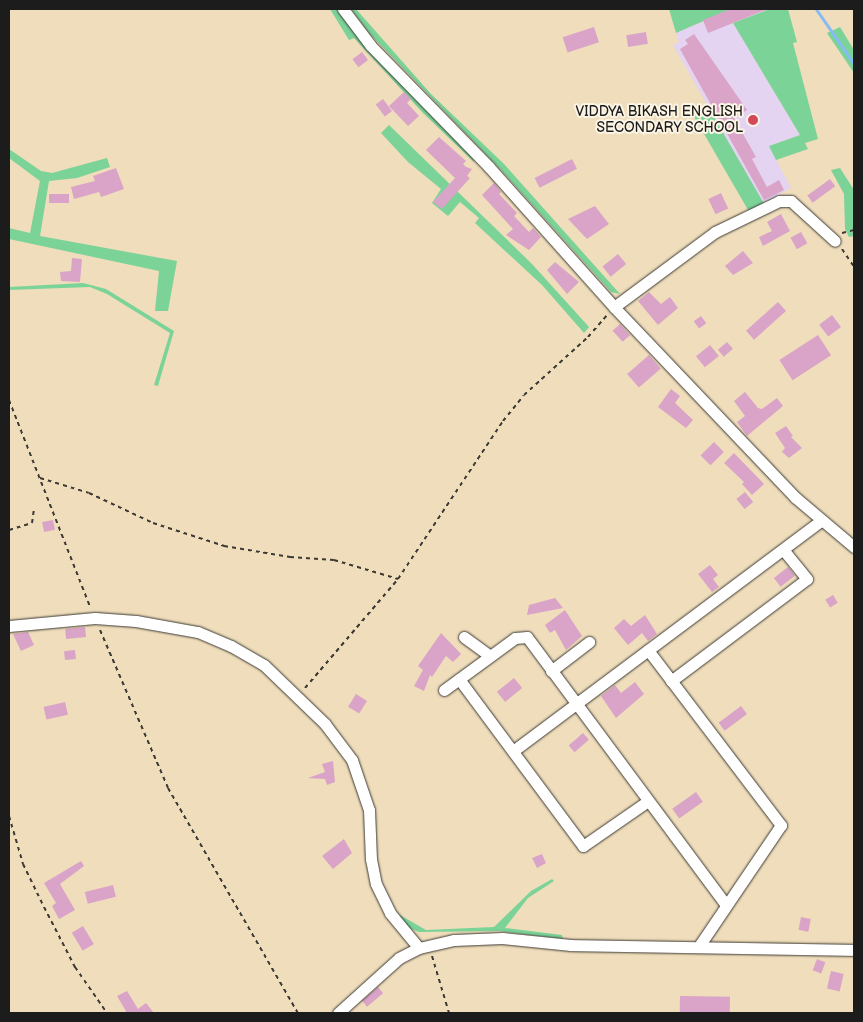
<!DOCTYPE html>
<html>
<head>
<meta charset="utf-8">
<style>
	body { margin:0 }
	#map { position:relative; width:863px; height:1022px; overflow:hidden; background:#efddbb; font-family:"Balsamiq Sans",sans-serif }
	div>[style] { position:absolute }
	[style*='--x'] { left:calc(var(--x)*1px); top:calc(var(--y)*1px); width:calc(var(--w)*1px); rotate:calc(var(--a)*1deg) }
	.built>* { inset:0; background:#e4d3f1 }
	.green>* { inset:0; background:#7bd398; transform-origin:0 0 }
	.stream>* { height:3px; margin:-1.5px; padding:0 1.5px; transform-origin:1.5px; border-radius:1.5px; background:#87bbf5 }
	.building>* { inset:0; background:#d9a4c7; transform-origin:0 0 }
	.path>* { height:2px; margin-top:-1px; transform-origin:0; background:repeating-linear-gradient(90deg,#3c3934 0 4px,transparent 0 8px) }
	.roads { filter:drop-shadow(0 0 1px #3c3934) drop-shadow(0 0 1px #3c3934) }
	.minor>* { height:11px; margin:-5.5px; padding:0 5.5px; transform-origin:5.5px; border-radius:5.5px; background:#fff }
	.dots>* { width:14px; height:14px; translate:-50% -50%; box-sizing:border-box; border:2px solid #fcf5e5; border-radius:50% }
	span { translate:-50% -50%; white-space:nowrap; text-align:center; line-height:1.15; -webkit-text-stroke:4px #fcf5e5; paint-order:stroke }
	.poi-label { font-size:14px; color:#1c1c1c }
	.right { translate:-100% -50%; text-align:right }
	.frame { position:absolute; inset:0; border:10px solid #1c1c1c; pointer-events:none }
</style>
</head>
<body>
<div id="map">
	<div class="built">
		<div style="clip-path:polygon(731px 9px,770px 9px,733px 23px,800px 135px,769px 146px,791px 188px,763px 203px,673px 45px,679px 42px,676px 33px)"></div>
	</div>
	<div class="green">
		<div style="clip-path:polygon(330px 9px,337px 9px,473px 155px,474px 162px,423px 113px,354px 38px,349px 40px)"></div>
		<div style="clip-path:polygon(351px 9px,356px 9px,431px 94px,504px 164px,620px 294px,611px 292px,501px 170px,370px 34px)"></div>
		<div style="clip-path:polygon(669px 9px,731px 9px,676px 33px)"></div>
		<div style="clip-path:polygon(770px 9px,788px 9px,797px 42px,793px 43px,818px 139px,805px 143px,808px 149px,776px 160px,769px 146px,800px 135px,733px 23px)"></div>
		<div style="clip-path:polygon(840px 27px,854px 50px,854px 73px,827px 33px)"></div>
		<div style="left:707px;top:105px;width:113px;height:17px;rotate:60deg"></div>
		<div style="clip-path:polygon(389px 125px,532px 264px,589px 327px,584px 333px,542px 285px,475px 223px,479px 218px,460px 202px,448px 216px,432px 203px,441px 189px,408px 162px,381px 133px)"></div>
		<div style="clip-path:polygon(9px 149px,41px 171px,52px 173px,107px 158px,110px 167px,77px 178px,49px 181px,40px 236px,177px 261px,168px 311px,155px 311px,159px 271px,9px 239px,9px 228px,30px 233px,40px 181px,9px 158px)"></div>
		<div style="clip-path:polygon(840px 168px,854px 190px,854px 236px,849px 237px,845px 229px,844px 194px,831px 170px)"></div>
		<div style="clip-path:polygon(83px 283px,106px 289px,174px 331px,158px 386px,154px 385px,170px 333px,107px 294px,90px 287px,9px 290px,9px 287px)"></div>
		<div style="clip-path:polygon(552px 879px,554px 881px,528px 898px,505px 928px,562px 935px,563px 939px,499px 931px,419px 932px,404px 926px,396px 916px,400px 915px,426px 930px,494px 927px,531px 891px)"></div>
	</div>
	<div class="stream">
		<div style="--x:816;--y:9;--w:67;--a:55.4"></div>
	</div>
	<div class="building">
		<div style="clip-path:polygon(731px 9px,768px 9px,708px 33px,703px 20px)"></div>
		<div style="left:594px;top:27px;width:16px;height:33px;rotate:72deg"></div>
		<div style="left:646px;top:32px;width:12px;height:20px;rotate:81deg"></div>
		<div style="clip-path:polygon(694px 34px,747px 110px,734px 118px,756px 157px,752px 159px,767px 187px,779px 180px,784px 190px,764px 200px,680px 49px,688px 44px,685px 40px)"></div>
		<div style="left:362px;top:52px;width:10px;height:12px;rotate:53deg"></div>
		<div style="clip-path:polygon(404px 92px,411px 99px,407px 103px,419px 116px,408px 126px,389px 106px)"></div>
		<div style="left:383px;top:99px;width:15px;height:9px;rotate:53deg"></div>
		<div style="clip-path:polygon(439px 137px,466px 161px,463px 164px,466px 167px,472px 169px,467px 176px,470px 178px,442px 209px,433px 202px,455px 178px,426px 150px)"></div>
		<div style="left:572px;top:159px;width:11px;height:42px;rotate:63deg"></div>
		<div style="clip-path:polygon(116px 168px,124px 189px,101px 197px,99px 192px,74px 199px,71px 187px,95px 181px,93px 176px)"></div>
		<div style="left:830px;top:179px;width:9px;height:28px;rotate:54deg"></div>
		<div style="clip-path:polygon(494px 183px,501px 192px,499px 194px,517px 213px,514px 216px,529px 232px,533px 228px,541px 237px,529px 250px,506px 235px,513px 229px,482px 195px)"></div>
		<div style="left:721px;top:193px;width:17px;height:14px;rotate:65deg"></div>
		<div style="left:49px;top:194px;width:20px;height:9px"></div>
		<div style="clip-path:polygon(595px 206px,609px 224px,587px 239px,568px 219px)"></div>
		<div style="clip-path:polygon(781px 214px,790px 231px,763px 246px,759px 237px,772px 231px,767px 222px)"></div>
		<div style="left:801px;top:232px;width:13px;height:12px;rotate:61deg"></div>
		<div style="clip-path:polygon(743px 251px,753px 263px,733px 275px,725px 266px)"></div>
		<div style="left:618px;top:254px;width:13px;height:20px;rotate:51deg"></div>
		<div style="clip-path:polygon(72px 258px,82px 259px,80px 282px,61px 281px,60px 272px,71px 271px)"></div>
		<div style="clip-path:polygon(555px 262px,579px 282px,567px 294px,547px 270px)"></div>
		<div style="clip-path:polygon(649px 292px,661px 304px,670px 297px,678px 308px,658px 325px,638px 301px)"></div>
		<div style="left:778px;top:302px;width:12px;height:43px;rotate:48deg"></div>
		<div style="left:832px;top:315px;width:15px;height:16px;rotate:53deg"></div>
		<div style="left:701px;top:316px;width:9px;height:9px;rotate:54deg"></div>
		<div style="left:620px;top:324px;width:15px;height:10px;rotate:48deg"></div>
		<div style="left:818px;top:335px;width:24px;height:46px;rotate:57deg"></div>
		<div style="left:727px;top:342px;width:9px;height:12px;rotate:49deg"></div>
		<div style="left:710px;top:345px;width:14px;height:18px;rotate:51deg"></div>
		<div style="left:649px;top:355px;width:18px;height:29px;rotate:49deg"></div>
		<div style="clip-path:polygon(671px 389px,680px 396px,675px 403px,693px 420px,686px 428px,658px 407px)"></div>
		<div style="clip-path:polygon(745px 392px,758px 408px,762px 409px,777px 398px,783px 406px,747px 436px,737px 422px,745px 416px,734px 401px)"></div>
		<div style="clip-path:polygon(786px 426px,793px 436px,791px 437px,802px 448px,789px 458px,782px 452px,785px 448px,775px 433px)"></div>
		<div style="left:714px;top:442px;width:14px;height:19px;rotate:45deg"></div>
		<div style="clip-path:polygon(734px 453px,764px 484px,752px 495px,742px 484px,744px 482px,724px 463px)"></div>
		<div style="left:745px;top:492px;width:13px;height:11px;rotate:51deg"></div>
		<div style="left:53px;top:520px;width:10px;height:11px;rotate:79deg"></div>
		<div style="clip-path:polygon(710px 565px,718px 575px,713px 579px,719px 587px,712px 592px,698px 574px)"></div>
		<div style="left:788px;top:567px;width:11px;height:18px;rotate:52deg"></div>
		<div style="left:833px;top:595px;width:9px;height:9px;rotate:58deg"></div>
		<div style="clip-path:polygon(555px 598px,563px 608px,527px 615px,529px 605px)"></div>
		<div style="clip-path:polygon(565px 610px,582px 636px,566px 650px,555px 630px,550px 633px,545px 625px)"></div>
		<div style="clip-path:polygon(645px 615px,657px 634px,648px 641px,642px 633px,628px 645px,614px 628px,624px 619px,631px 626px)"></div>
		<div style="left:85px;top:627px;width:10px;height:20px;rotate:84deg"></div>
		<div style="clip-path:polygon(28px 632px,34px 645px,21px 651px,13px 634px)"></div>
		<div style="clip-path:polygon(441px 633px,461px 654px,453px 662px,446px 656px,432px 677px,430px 675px,424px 691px,414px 686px,423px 670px,418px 666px)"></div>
		<div style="left:75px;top:650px;width:9px;height:11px;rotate:84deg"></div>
		<div style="left:514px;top:678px;width:13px;height:22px;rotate:51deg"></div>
		<div style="clip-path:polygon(635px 682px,644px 694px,616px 718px,601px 696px,615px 685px,621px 693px)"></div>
		<div style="left:356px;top:694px;width:13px;height:15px;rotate:32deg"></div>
		<div style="left:65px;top:702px;width:13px;height:22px;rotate:77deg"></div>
		<div style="left:741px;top:706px;width:10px;height:28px;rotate:53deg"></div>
		<div style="left:583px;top:733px;width:9px;height:19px;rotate:49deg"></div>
		<div style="clip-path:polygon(333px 761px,335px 782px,327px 785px,325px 779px,308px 778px,325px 772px,322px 764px)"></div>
		<div style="left:696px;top:792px;width:12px;height:29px;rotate:55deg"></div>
		<div style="clip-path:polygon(344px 839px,352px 853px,333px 869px,322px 856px)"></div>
		<div style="clip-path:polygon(542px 854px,546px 863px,537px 868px,532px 858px)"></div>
		<div style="clip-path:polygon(81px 861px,84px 866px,60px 884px,75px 910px,59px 919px,52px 906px,56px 903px,44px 883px)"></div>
		<div style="left:113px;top:885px;width:12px;height:29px;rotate:76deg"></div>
		<div style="left:801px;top:917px;width:10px;height:13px;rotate:11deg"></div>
		<div style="left:83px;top:926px;width:21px;height:13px;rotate:59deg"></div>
		<div style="left:817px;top:959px;width:9px;height:12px;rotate:21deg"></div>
		<div style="left:831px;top:971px;width:13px;height:18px;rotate:13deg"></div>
		<div style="left:378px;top:987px;width:8px;height:21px;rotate:50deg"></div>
		<div style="clip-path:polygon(127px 991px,138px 1009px,146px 1003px,154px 1013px,127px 1013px,117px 996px)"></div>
		<div style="left:680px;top:996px;width:50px;height:17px;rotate:1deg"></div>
	</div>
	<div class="path">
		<div style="--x:842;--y:233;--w:12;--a:-14"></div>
		<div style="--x:842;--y:249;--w:22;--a:56"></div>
		<div style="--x:9;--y:400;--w:222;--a:68.6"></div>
		<div style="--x:40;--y:478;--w:51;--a:17"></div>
		<div style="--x:89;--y:493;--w:71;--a:25.1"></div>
		<div style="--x:153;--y:523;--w:75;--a:17.9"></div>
		<div style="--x:224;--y:546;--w:67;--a:9.5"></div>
		<div style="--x:290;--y:557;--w:44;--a:3.9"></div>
		<div style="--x:334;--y:560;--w:67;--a:16.5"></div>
		<div style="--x:9;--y:530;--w:24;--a:-17"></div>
		<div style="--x:32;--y:523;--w:15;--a:-82"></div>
		<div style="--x:100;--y:630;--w:172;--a:66.7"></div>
		<div style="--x:168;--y:788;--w:260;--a:60"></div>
		<div style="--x:305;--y:688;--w:143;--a:-49.5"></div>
		<div style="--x:398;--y:579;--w:190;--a:-56.4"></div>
		<div style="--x:503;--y:421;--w:33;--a:-51"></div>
		<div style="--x:524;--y:395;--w:86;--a:-42.2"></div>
		<div style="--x:588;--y:337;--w:29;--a:-49"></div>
		<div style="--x:9;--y:816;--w:50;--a:73.7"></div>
		<div style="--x:23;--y:864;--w:48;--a:64"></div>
		<div style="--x:44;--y:907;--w:68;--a:62.7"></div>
		<div style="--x:75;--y:967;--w:56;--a:55.2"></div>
		<div style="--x:432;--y:956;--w:59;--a:73.4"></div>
	</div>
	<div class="roads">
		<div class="minor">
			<div style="--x:343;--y:9;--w:46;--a:52.9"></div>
			<div style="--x:371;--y:46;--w:169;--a:45.7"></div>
			<div style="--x:489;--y:167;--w:188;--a:48.2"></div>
			<div style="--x:614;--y:307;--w:264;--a:46.4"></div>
			<div style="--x:796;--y:498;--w:76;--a:40.2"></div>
			<div style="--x:614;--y:307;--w:126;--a:-36.6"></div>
			<div style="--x:715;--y:232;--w:71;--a:-25.8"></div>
			<div style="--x:779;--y:201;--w:12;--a:0"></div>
			<div style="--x:791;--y:201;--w:59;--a:42.3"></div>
			<div style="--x:9;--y:626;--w:86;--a:-5.3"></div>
			<div style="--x:95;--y:618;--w:41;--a:4.2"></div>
			<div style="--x:136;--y:621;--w:63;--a:10.1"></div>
			<div style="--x:198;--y:632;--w:36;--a:23"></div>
			<div style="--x:231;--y:646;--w:38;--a:30"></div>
			<div style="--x:264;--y:665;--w:85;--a:44"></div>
			<div style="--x:325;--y:724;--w:45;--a:53.1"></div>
			<div style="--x:352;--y:760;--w:53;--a:71.2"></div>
			<div style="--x:369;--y:810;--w:49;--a:87.7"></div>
			<div style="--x:371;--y:859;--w:25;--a:79"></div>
			<div style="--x:376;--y:884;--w:32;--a:64"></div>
			<div style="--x:390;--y:913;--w:45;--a:50.4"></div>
			<div style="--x:464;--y:637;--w:31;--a:36"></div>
			<div style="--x:648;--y:650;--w:220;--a:52.8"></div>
			<div style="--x:781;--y:825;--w:146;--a:124.1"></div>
			<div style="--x:551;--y:671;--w:48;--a:-37.3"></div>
			<div style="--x:459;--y:679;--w:208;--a:53.4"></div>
			<div style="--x:583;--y:846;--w:79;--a:-34.7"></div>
			<div style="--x:671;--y:681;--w:170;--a:-36.9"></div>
			<div style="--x:807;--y:579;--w:38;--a:-129"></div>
			<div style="--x:444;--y:690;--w:88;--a:-36.2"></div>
			<div style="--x:515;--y:638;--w:12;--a:-5"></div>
			<div style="--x:527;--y:637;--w:334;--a:53.4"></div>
			<div style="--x:513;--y:751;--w:384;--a:-36.8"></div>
			<div style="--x:338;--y:1013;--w:82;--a:-42"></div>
			<div style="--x:399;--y:958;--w:22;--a:-27"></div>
			<div style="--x:419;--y:948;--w:36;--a:-13"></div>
			<div style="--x:454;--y:940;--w:48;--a:-2.4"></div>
			<div style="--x:502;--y:938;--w:69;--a:5.8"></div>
			<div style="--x:571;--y:945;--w:283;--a:1"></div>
		</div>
	</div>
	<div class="dots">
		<div style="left:753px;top:120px;background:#d1495b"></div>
	</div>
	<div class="poi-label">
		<span class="right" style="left:743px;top:120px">VIDDYA BIKASH ENGLISH<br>SECONDARY SCHOOL</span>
	</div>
	<div class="frame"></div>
</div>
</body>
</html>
